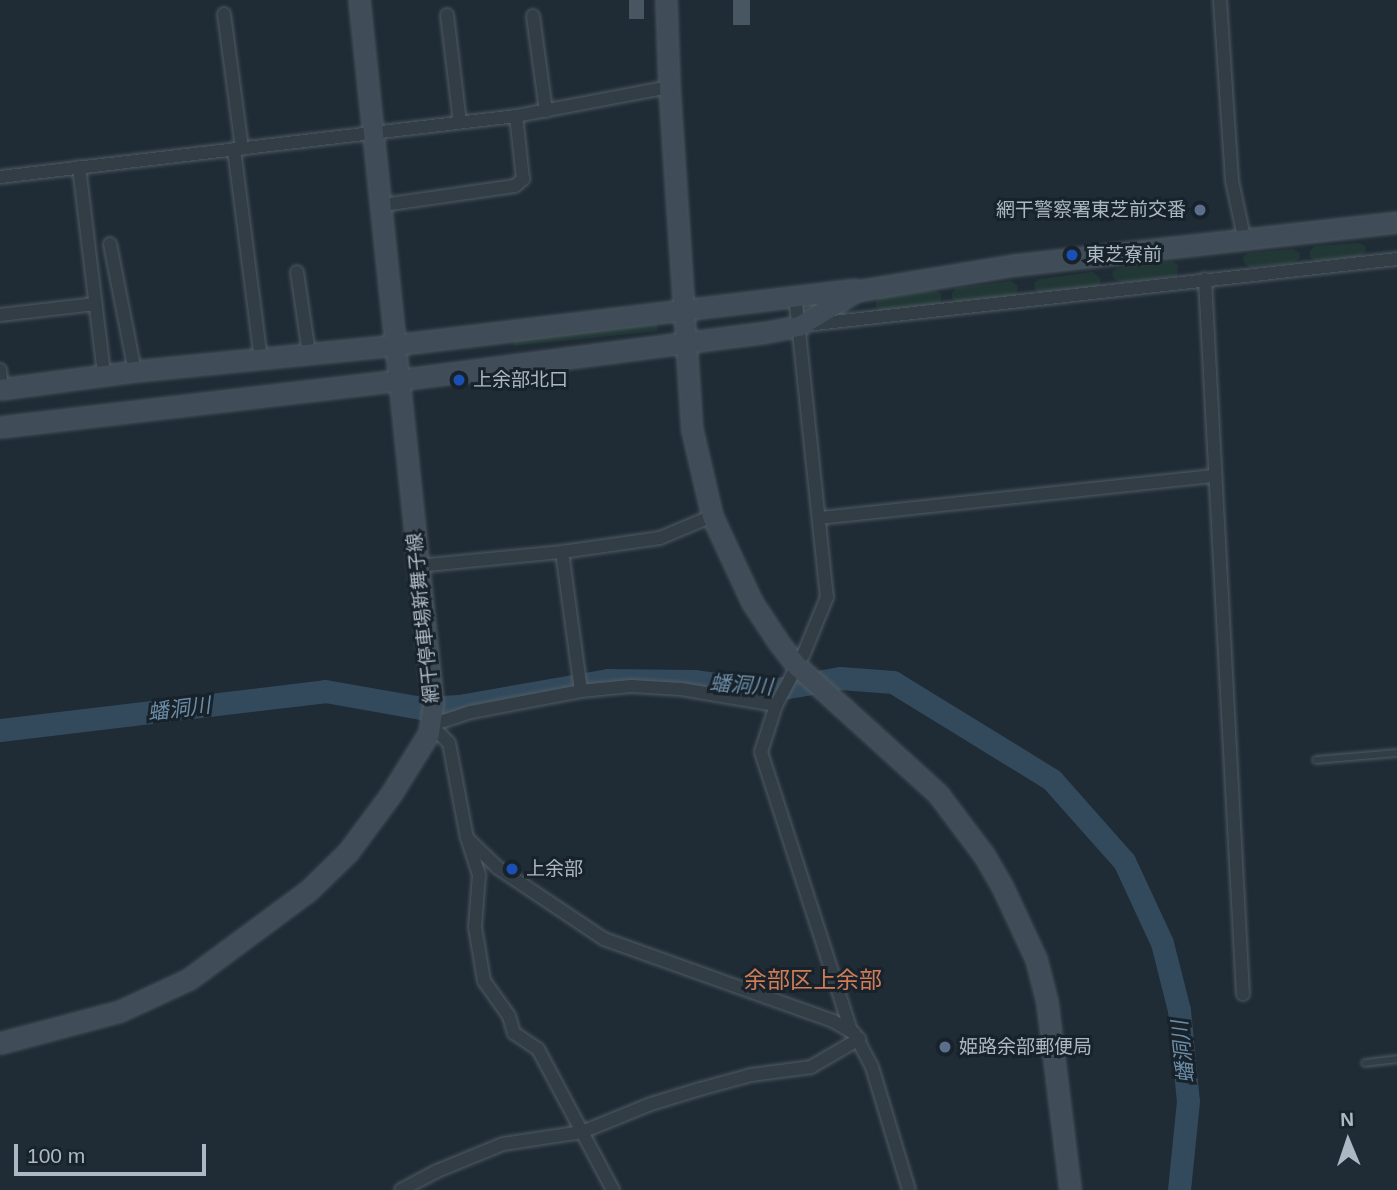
<!DOCTYPE html>
<html>
<head>
<meta charset="utf-8">
<style>
	body { margin:0 }
	#map { position:relative; width:1397px; height:1190px; overflow:hidden; background:#1f2b35; font-family:Arial,"Noto Sans JP",sans-serif }
	div>[style] { position:absolute }
	[style*='--x'] { left:calc(var(--x)*1px); top:calc(var(--y)*1px); width:calc(var(--w)*1px); rotate:calc(var(--a)*1deg) }
	.green>* { inset:0; background:#223836; transform-origin:0 0 }
	.river>* { height:23px; margin:-11.5px; padding:0 11.5px; transform-origin:11.5px; border-radius:11.5px; background:#324a5c }
	.building>* { inset:0; background:#475661; transform-origin:0 0 }
	.roads { filter:drop-shadow(0 0 2px #505b64) drop-shadow(0 0 2px #505b64) }
	.lane>* { height:6px; margin:-3px; padding:0 3px; transform-origin:3px; border-radius:3px; background:#323d45 }
	.street>* { height:12px; margin:-6px; padding:0 6px; transform-origin:6px; border-radius:6px; background:#323d45 }
	.secondary>* { height:19px; margin:-9.5px; padding:0 9.5px; transform-origin:9.5px; border-radius:9.5px; background:#404d58 }
	.dots>* { width:19px; height:19px; translate:-50% -50%; box-sizing:border-box; border:4px solid #18222a; border-radius:50% }
	span { translate:-50% -50%; white-space:nowrap; text-align:center; line-height:1.15; -webkit-text-stroke:6px #18222a; paint-order:stroke }
	.poi-label { font-size:19px; color:#acb8c3 }
	.right { translate:-100% -50%; text-align:right }
	.left { translate:0 -50%; text-align:left }
	.street-label { font-size:19px; color:#acb8c3 }
	.water-label { font-size:21px; color:#6c8da7; font-style:italic }
	.quarter-label { font-size:23px; color:#d17c58 }
	.north { position:absolute; left:1313px; top:1106px; width:70px; height:70px; -webkit-text-stroke:5px #18222a; paint-order:stroke; rotate:358deg; font-size:19px; font-weight:700; line-height:28px; text-align:center; color:#acb8c3 }
	.north::after { content:''; display:block; margin:auto; width:24px; height:32px; background:#acb8c3; clip-path:polygon(50% 0,100% 100%,50% 72%,0 100%) }
	.scale { position:absolute; left:14px; top:1144px; width:192px; height:32px; box-sizing:border-box; border:4px solid #acb8c3; border-top:0; padding-left:9px; font-size:21px; line-height:24px; white-space:nowrap; color:#acb8c3; -webkit-text-stroke:5px #18222a; paint-order:stroke }
</style>
</head>
<body>
<div id="map">
	<div class="green">
		<div style="clip-path:polygon(1359px 243px,1365px 246px,1366px 252px,1359px 257px,1315px 261px,1310px 257px,1310px 251px,1315px 246px)"></div>
		<div style="clip-path:polygon(1293px 249px,1299px 252px,1300px 258px,1292px 263px,1249px 267px,1244px 263px,1243px 257px,1248px 253px)"></div>
		<div style="clip-path:polygon(1172px 261px,1178px 265px,1177px 276px,1122px 283px,1113px 278px,1112px 272px,1117px 268px)"></div>
		<div style="clip-path:polygon(1093px 272px,1101px 279px,1099px 287px,1039px 293px,1035px 289px,1034px 283px,1039px 279px)"></div>
		<div style="clip-path:polygon(1011px 281px,1018px 286px,1016px 296px,956px 302px,952px 298px,952px 293px,956px 288px)"></div>
		<div style="clip-path:polygon(935px 290px,942px 294px,940px 305px,880px 311px,876px 307px,876px 301px,881px 297px)"></div>
		<div style="left:656px;top:313px;width:18px;height:145px;rotate:84deg"></div>
	</div>
	<div class="river">
		<div style="--x:0;--y:730;--w:327;--a:-6.8"></div>
		<div style="--x:325;--y:691;--w:97;--a:10"></div>
		<div style="--x:421;--y:708;--w:38;--a:-3"></div>
		<div style="--x:459;--y:706;--w:151;--a:-9.9"></div>
		<div style="--x:608;--y:680;--w:86;--a:0.7"></div>
		<div style="--x:694;--y:681;--w:72;--a:8"></div>
		<div style="--x:765;--y:691;--w:76;--a:-9.8"></div>
		<div style="--x:840;--y:678;--w:53;--a:4.3"></div>
		<div style="--x:893;--y:682;--w:187;--a:31.6"></div>
		<div style="--x:1052;--y:780;--w:108;--a:48.4"></div>
		<div style="--x:1124;--y:861;--w:90;--a:65.1"></div>
		<div style="--x:1162;--y:943;--w:69;--a:75.8"></div>
		<div style="--x:1179;--y:1010;--w:91;--a:84.4"></div>
		<div style="--x:1188;--y:1101;--w:89;--a:95.8"></div>
	</div>
	<div class="building">
		<div style="left:629px;top:0;width:15px;height:19px"></div>
		<div style="left:733px;top:0;width:17px;height:25px"></div>
	</div>
	<div class="roads">
		<div class="lane">
			<div style="--x:1316;--y:760;--w:81;--a:-4.9"></div>
			<div style="--x:1365;--y:1063;--w:32;--a:-7"></div>
		</div>
		<div class="street">
			<div style="--x:1220;--y:0;--w:181;--a:86.2"></div>
			<div style="--x:1232;--y:181;--w:57;--a:77.9"></div>
			<div style="--x:224;--y:14;--w:136;--a:82.4"></div>
			<div style="--x:447;--y:15;--w:108;--a:83.1"></div>
			<div style="--x:533;--y:16;--w:96;--a:82.2"></div>
			<div style="--x:234;--y:149;--w:212;--a:82.7"></div>
			<div style="--x:79;--y:167;--w:209;--a:83.1"></div>
			<div style="--x:0;--y:177;--w:520;--a:-6.74"></div>
			<div style="--x:516;--y:116;--w:156;--a:-10.7"></div>
			<div style="--x:383;--y:205;--w:133;--a:-8.2"></div>
			<div style="--x:515;--y:186;--w:11;--a:-41"></div>
			<div style="--x:523;--y:179;--w:63;--a:-96.3"></div>
			<div style="--x:110;--y:244;--w:129;--a:78.9"></div>
			<div style="--x:297;--y:272;--w:82;--a:81.6"></div>
			<div style="--x:1205;--y:279;--w:716;--a:86.96"></div>
			<div style="--x:795;--y:294;--w:305;--a:84"></div>
			<div style="--x:827;--y:597;--w:61;--a:112.3"></div>
			<div style="--x:804;--y:653;--w:59;--a:118.3"></div>
			<div style="--x:776;--y:705;--w:49;--a:107.7"></div>
			<div style="--x:761;--y:752;--w:292;--a:72.1"></div>
			<div style="--x:0;--y:315;--w:96;--a:-6.6"></div>
			<div style="--x:806;--y:325;--w:595;--a:-6.37"></div>
			<div style="--x:0;--y:370;--w:19;--a:84"></div>
			<div style="--x:820;--y:518;--w:396;--a:-6.1"></div>
			<div style="--x:562;--y:552;--w:140;--a:82.2"></div>
			<div style="--x:418;--y:566;--w:145;--a:-5.6"></div>
			<div style="--x:562;--y:552;--w:99;--a:-8.1"></div>
			<div style="--x:660;--y:538;--w:56;--a:-22.9"></div>
			<div style="--x:431;--y:725;--w:25;--a:45"></div>
			<div style="--x:449;--y:743;--w:97;--a:79.3"></div>
			<div style="--x:467;--y:838;--w:43;--a:44.1"></div>
			<div style="--x:498;--y:868;--w:128;--a:33.8"></div>
			<div style="--x:604;--y:939;--w:243;--a:19.7"></div>
			<div style="--x:833;--y:1021;--w:24;--a:30"></div>
			<div style="--x:854;--y:1033;--w:38;--a:62"></div>
			<div style="--x:872;--y:1067;--w:128;--a:73.3"></div>
			<div style="--x:431;--y:725;--w:42;--a:-18"></div>
			<div style="--x:471;--y:712;--w:112;--a:-10.8"></div>
			<div style="--x:581;--y:691;--w:50;--a:-5.7"></div>
			<div style="--x:631;--y:686;--w:50;--a:3.4"></div>
			<div style="--x:681;--y:689;--w:96;--a:9.6"></div>
			<div style="--x:469;--y:844;--w:33;--a:72"></div>
			<div style="--x:479;--y:875;--w:52;--a:94.4"></div>
			<div style="--x:475;--y:927;--w:55;--a:80.5"></div>
			<div style="--x:484;--y:981;--w:43;--a:54.5"></div>
			<div style="--x:509;--y:1016;--w:18;--a:74"></div>
			<div style="--x:514;--y:1033;--w:29;--a:34"></div>
			<div style="--x:538;--y:1049;--w:160;--a:62"></div>
			<div style="--x:401;--y:1190;--w:41;--a:-27.8"></div>
			<div style="--x:437;--y:1171;--w:71;--a:-22.2"></div>
			<div style="--x:503;--y:1144;--w:80;--a:-8.6"></div>
			<div style="--x:582;--y:1132;--w:74;--a:-22.1"></div>
			<div style="--x:651;--y:1104;--w:51;--a:-17"></div>
			<div style="--x:700;--y:1089;--w:53;--a:-15.4"></div>
			<div style="--x:751;--y:1075;--w:61;--a:-7.6"></div>
			<div style="--x:811;--y:1067;--w:56;--a:-30.3"></div>
		</div>
		<div class="secondary">
			<div style="--x:666;--y:0;--w:87;--a:88"></div>
			<div style="--x:669;--y:87;--w:344;--a:86.2"></div>
			<div style="--x:692;--y:430;--w:88;--a:76.9"></div>
			<div style="--x:712;--y:516;--w:95;--a:65.1"></div>
			<div style="--x:752;--y:602;--w:49;--a:56.6"></div>
			<div style="--x:779;--y:643;--w:29;--a:52"></div>
			<div style="--x:797;--y:666;--w:190;--a:42.2"></div>
			<div style="--x:938;--y:794;--w:76;--a:53"></div>
			<div style="--x:984;--y:855;--w:36;--a:60"></div>
			<div style="--x:1002;--y:886;--w:81;--a:65"></div>
			<div style="--x:1036;--y:959;--w:44;--a:75.7"></div>
			<div style="--x:1047;--y:1002;--w:189;--a:83"></div>
			<div style="--x:0;--y:389;--w:136;--a:-7.6"></div>
			<div style="--x:135;--y:371;--w:260;--a:-5.7"></div>
			<div style="--x:394;--y:345;--w:463;--a:-6.9"></div>
			<div style="--x:0;--y:427;--w:401;--a:-6.7"></div>
			<div style="--x:398;--y:380;--w:367;--a:-7.4"></div>
			<div style="--x:762;--y:333;--w:38;--a:-11"></div>
			<div style="--x:799;--y:326;--w:67;--a:-31.6"></div>
			<div style="--x:856;--y:291;--w:161;--a:-9.3"></div>
			<div style="--x:1015;--y:265;--w:384;--a:-6.4"></div>
			<div style="--x:0;--y:1043;--w:124;--a:-14.9"></div>
			<div style="--x:120;--y:1011;--w:76;--a:-24.9"></div>
			<div style="--x:189;--y:979;--w:148;--a:-36.5"></div>
			<div style="--x:308;--y:891;--w:56;--a:-44.3"></div>
			<div style="--x:348;--y:852;--w:72;--a:-53.4"></div>
			<div style="--x:391;--y:794;--w:72;--a:-58.1"></div>
			<div style="--x:429;--y:733;--w:29;--a:-82"></div>
			<div style="--x:433;--y:704;--w:708;--a:-96"></div>
		</div>
	</div>
	<div class="dots">
		<div style="left:1200px;top:210px;background:#5c6f8a"></div>
		<div style="left:1072px;top:255px;background:#1a4fb4"></div>
		<div style="left:459px;top:380px;background:#1a4fb4"></div>
		<div style="left:512px;top:869px;background:#1a4fb4"></div>
		<div style="left:945px;top:1047px;background:#5c6f8a"></div>
	</div>
	<div class="poi-label">
		<span class="right" style="left:1186px;top:210px">網干警察署東芝前交番</span>
		<span class="left" style="left:1086px;top:255px">東芝寮前</span>
		<span class="left" style="left:473px;top:380px">上余部北口</span>
		<span class="left" style="left:526px;top:869px">上余部</span>
		<span class="left" style="left:959px;top:1047px">姫路余部郵便局</span>
	</div>
	<div class="street-label">
		<span style="left:423px;top:618px;rotate:-96deg">網干停車場新舞子線</span>
	</div>
	<div class="water-label">
		<span style="left:741px;top:685px;rotate:4deg">蟠洞川</span>
		<span style="left:179px;top:709px;rotate:-7deg">蟠洞川</span>
		<span style="left:1183px;top:1052px;rotate:-96deg">蟠洞川</span>
	</div>
	<div class="quarter-label">
		<span style="left:813px;top:980px">余部区上余部</span>
	</div>
	<div class="north">N</div>
	<div class="scale">100 m</div>
</div>
</body>
</html>
